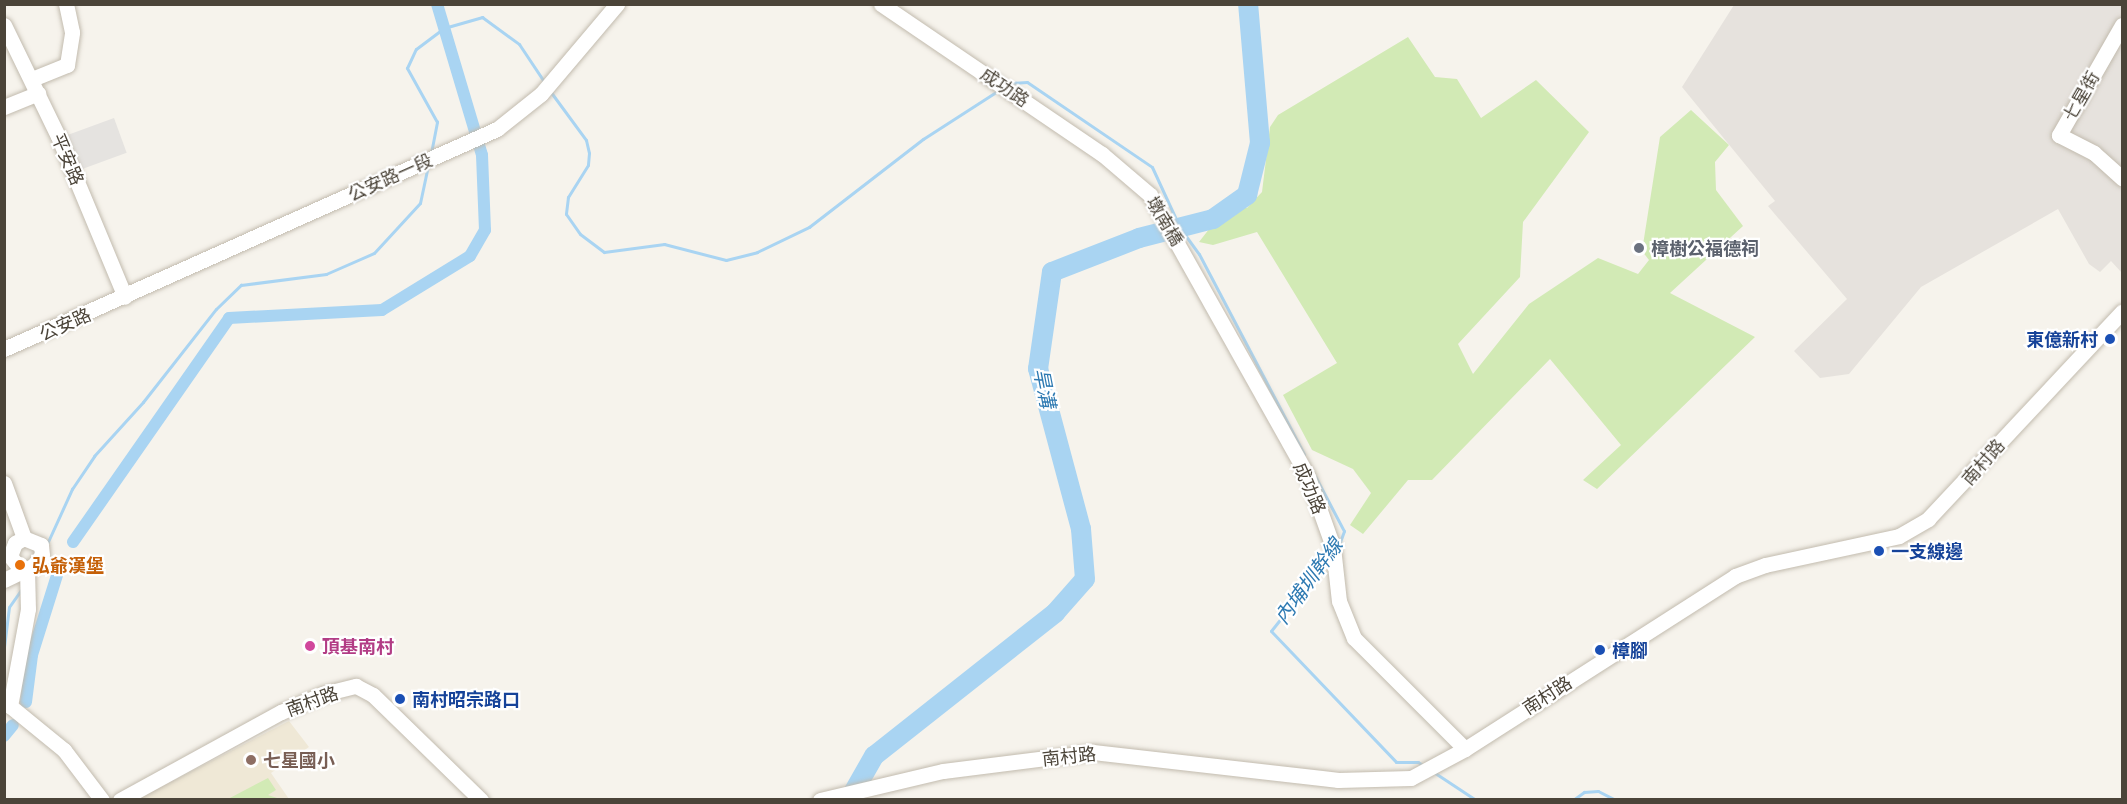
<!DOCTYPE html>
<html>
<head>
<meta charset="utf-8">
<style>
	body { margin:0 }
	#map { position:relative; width:2127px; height:804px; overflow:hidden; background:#f6f3ec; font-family:"Exo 2","Noto Sans TC",sans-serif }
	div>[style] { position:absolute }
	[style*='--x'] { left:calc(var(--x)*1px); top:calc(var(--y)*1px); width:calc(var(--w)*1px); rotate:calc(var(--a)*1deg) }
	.industrial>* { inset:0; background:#e6e2dd }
	.education>* { inset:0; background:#efe8d6 }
	.green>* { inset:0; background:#d2eab5 }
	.parking>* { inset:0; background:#e5e3e0; transform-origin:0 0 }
	.stream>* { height:3px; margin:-1.5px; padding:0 1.5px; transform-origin:1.5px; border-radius:1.5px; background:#a9d4f2 }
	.canal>* { height:12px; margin:-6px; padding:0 6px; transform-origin:6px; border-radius:6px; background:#a9d4f2 }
	.river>* { height:20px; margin:-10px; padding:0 10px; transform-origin:10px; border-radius:10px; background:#a9d4f2 }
	.roads { filter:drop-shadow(0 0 2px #c2bbae) drop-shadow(0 0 2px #c2bbae) }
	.minor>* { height:15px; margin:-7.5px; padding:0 7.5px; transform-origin:7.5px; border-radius:7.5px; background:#fff }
	.dots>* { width:16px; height:16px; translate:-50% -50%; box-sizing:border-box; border:3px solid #fff; border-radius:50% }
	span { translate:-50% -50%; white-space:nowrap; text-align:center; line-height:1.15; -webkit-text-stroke:4.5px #fff; paint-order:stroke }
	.street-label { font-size:18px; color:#4b4439 }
	.worship-label { font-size:18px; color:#5b616d; font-weight:700 }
	.left { translate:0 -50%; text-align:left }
	.transit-label { font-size:18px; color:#164399; font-weight:700 }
	.right { translate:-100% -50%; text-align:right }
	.food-label { font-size:18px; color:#c56008; font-weight:700 }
	.hotel-label { font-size:18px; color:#b23c85; font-weight:700 }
	.education-label { font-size:18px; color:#785e54; font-weight:700 }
	.water-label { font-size:20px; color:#2e7ab2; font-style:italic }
	.frame { position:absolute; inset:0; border:6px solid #4b4439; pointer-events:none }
</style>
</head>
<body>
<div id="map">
	<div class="industrial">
		<div style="clip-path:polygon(1734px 5px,2122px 5px,2122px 273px,2111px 261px,2100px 272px,2089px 264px,2058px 209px,1921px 287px,1849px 374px,1820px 378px,1794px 351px,1847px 299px,1768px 206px,1775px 201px,1682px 87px)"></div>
	</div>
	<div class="education">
		<div style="clip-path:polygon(289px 721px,309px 747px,271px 773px,289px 799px,136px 800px)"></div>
	</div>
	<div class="green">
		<div style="clip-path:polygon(1408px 37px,1435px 77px,1457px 79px,1481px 118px,1536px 80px,1589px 132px,1523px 222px,1520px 277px,1458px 344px,1473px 374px,1529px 304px,1598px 258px,1638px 274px,1649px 260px,1642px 251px,1660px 137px,1691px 110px,1729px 145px,1715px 162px,1716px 190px,1743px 226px,1670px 293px,1755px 337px,1597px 489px,1583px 480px,1621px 445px,1550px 359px,1432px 480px,1408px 480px,1363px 534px,1350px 525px,1371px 493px,1353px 469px,1312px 450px,1283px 395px,1337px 363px,1257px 232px,1213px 245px,1199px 242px,1227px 206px,1247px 208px,1262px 192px,1270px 127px,1278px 115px)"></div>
		<div style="clip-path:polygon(268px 778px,276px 790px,268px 795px,280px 799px,228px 799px)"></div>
	</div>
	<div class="parking">
		<div style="left:114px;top:118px;width:37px;height:53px;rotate:70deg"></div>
	</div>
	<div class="stream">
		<div style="--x:1009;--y:83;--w:18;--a:-3"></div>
		<div style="--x:1027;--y:82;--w:151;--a:34.2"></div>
		<div style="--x:1152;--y:167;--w:67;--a:65.3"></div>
		<div style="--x:1180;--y:228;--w:32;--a:54"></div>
		<div style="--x:1199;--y:254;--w:226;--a:62.3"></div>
		<div style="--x:550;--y:91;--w:61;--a:53.7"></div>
		<div style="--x:586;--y:140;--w:13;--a:77"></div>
		<div style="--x:589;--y:153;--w:12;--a:95"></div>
		<div style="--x:588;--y:165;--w:38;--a:122"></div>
		<div style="--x:568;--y:197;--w:17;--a:97"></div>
		<div style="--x:566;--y:214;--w:24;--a:55"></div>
		<div style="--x:580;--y:234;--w:30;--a:37"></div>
		<div style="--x:604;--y:252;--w:61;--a:-7.6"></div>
		<div style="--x:664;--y:244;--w:64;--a:14.5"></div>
		<div style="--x:726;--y:260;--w:32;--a:-14"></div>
		<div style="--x:757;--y:252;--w:58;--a:-25.7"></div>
		<div style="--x:809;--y:227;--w:144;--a:-37.7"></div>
		<div style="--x:923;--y:139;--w:90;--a:-32.8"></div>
		<div style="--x:431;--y:153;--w:32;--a:-79"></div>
		<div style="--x:437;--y:122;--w:62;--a:-119.1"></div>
		<div style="--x:407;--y:68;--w:21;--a:-65"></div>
		<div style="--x:416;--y:49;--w:35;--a:-37"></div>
		<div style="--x:444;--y:28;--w:40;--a:-16"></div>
		<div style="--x:482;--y:17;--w:46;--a:36.1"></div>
		<div style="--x:519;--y:44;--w:47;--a:56.3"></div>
		<div style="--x:1315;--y:476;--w:62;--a:62.2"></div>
		<div style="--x:1344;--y:531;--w:15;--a:110"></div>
		<div style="--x:46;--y:546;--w:63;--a:-65.5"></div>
		<div style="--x:72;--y:489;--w:40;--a:-56"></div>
		<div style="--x:94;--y:456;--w:73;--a:-47.8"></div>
		<div style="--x:143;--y:402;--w:118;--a:-51.9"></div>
		<div style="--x:216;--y:309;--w:35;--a:-44"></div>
		<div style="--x:241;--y:285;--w:86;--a:-7.4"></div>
		<div style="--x:326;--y:274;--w:52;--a:-23.6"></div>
		<div style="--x:374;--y:253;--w:68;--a:-47.4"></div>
		<div style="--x:420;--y:203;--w:39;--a:-78"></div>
		<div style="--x:1329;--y:558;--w:93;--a:128.5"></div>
		<div style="--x:1271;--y:631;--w:181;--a:46.3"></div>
		<div style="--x:1396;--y:762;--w:22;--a:0"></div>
		<div style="--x:1418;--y:762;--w:7;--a:34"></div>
		<div style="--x:4;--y:647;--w:40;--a:-82.9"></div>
		<div style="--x:9;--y:607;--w:21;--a:-55"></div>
		<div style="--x:1432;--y:771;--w:53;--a:33.4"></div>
		<div style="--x:1573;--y:800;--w:14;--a:-36"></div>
		<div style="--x:1584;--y:792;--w:14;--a:-4"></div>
		<div style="--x:1598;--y:791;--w:20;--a:27"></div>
	</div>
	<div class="canal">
		<div style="--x:73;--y:542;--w:273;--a:-55.1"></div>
		<div style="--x:229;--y:318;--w:153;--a:-3"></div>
		<div style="--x:382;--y:310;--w:103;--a:-31.5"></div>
		<div style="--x:470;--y:256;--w:30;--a:-60"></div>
		<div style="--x:485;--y:230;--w:75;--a:-92.3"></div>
		<div style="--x:482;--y:155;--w:158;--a:-106.6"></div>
		<div style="--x:26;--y:702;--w:47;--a:-82.7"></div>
		<div style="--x:32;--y:655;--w:87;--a:-72.6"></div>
		<div style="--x:4;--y:736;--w:14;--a:-51"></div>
	</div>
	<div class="river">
		<div style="--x:849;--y:800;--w:51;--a:-60.4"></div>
		<div style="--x:874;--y:756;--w:231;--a:-38.3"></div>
		<div style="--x:1055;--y:613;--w:45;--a:-48.6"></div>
		<div style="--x:1085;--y:579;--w:50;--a:-94.6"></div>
		<div style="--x:1081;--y:529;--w:166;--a:-105"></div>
		<div style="--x:1038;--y:369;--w:98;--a:-81.8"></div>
		<div style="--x:1052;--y:272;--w:93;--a:-21.3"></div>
		<div style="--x:1139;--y:238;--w:76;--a:-14.4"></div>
		<div style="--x:1213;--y:219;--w:42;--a:-35.2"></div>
		<div style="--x:1247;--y:195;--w:54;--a:-76"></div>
		<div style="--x:1260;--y:143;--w:140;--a:-94.9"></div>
	</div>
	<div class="roads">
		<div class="minor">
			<div style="--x:881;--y:4;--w:267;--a:34.2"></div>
			<div style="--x:1102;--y:154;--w:63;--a:40.5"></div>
			<div style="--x:1150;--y:195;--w:323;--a:60.7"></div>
			<div style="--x:1308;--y:477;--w:74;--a:70.3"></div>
			<div style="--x:1333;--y:547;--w:54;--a:83.7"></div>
			<div style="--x:1339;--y:601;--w:40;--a:68"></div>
			<div style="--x:1354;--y:638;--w:157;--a:45"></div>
			<div style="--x:4;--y:25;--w:123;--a:64.1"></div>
			<div style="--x:58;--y:136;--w:174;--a:67.4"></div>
			<div style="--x:2122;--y:25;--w:127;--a:119.8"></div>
			<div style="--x:2059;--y:135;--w:39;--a:27"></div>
			<div style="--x:2094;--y:153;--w:38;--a:42"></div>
			<div style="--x:32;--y:79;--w:38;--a:-22"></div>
			<div style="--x:67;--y:65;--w:33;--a:-81"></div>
			<div style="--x:72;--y:32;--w:29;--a:-102"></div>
			<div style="--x:4;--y:107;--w:37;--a:-22"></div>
			<div style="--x:4;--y:349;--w:540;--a:-24.05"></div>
			<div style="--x:497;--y:129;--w:56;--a:-38.5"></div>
			<div style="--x:541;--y:94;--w:118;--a:-49.8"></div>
			<div style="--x:4;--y:483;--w:59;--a:70"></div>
			<div style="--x:27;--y:569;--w:40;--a:88.6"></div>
			<div style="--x:28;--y:609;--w:99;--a:100.5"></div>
			<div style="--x:10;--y:706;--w:70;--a:39.2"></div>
			<div style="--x:64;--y:750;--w:63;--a:52.8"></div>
			<div style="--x:4;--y:580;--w:32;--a:-26"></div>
			<div style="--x:33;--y:566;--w:14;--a:-51"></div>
			<div style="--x:42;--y:555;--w:10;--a:-96"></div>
			<div style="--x:41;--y:545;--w:18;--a:-158"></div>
			<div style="--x:24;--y:538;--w:10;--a:151"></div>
			<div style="--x:15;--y:543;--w:14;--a:111"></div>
			<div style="--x:10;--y:556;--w:14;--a:51"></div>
			<div style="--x:19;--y:567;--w:8;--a:14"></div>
			<div style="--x:120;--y:800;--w:183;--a:-28.7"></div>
			<div style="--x:281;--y:712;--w:46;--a:-23.2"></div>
			<div style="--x:323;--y:694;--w:34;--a:-14"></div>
			<div style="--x:356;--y:686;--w:19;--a:28"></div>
			<div style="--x:373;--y:695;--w:151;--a:44.2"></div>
			<div style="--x:820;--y:800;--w:126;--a:-13.3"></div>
			<div style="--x:943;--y:771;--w:151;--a:-7.2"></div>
			<div style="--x:1093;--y:752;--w:247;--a:6.5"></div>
			<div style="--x:1338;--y:780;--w:73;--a:-1.6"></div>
			<div style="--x:1411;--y:778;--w:61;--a:-28.2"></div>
			<div style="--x:1465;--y:749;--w:321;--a:-32.6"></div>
			<div style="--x:1735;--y:576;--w:32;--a:-20"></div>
			<div style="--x:1765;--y:565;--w:137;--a:-12.2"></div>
			<div style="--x:1899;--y:536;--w:34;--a:-30"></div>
			<div style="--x:1928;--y:519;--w:284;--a:-46.9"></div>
		</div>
	</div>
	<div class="dots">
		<div style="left:1639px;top:248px;background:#6b7280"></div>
		<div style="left:2110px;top:339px;background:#1a4fb4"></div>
		<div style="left:1879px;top:551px;background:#1a4fb4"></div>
		<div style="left:20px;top:565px;background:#e8710a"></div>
		<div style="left:310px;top:646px;background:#d1479c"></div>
		<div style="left:1600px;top:650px;background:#1a4fb4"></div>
		<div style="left:400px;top:699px;background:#1a4fb4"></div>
		<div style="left:251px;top:760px;background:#8d6e63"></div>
	</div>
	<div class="street-label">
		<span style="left:1005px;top:87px;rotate:34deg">成功路</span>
		<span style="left:2081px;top:96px;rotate:-60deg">七星街</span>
		<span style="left:68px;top:159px;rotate:67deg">平安路</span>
		<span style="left:390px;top:177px;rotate:-24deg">公安路一段</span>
		<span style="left:1165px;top:221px;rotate:59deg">墩南橋</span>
		<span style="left:65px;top:324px;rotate:-24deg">公安路</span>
		<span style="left:1983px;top:462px;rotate:-49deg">南村路</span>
		<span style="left:1310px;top:488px;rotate:67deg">成功路</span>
		<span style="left:1547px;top:695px;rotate:-33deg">南村路</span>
		<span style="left:312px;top:701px;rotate:-20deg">南村路</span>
		<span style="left:1069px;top:756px;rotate:-6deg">南村路</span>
	</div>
	<div class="worship-label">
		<span class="left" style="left:1651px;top:248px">樟樹公福德祠</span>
	</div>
	<div class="transit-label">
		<span class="right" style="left:2098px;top:339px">東億新村</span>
		<span class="left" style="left:1891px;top:551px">一支線邊</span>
		<span class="left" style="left:1612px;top:650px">樟腳</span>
		<span class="left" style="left:412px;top:699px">南村昭宗路口</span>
	</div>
	<div class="food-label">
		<span class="left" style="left:32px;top:565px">弘爺漢堡</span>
	</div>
	<div class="hotel-label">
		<span class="left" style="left:322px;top:646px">頂基南村</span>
	</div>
	<div class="education-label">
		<span class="left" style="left:263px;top:760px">七星國小</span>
	</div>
	<div class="water-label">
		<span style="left:1045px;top:388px;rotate:79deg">旱溝</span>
		<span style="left:1308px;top:581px;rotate:-54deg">內埔圳幹線</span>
	</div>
	<div class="frame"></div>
</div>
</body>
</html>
